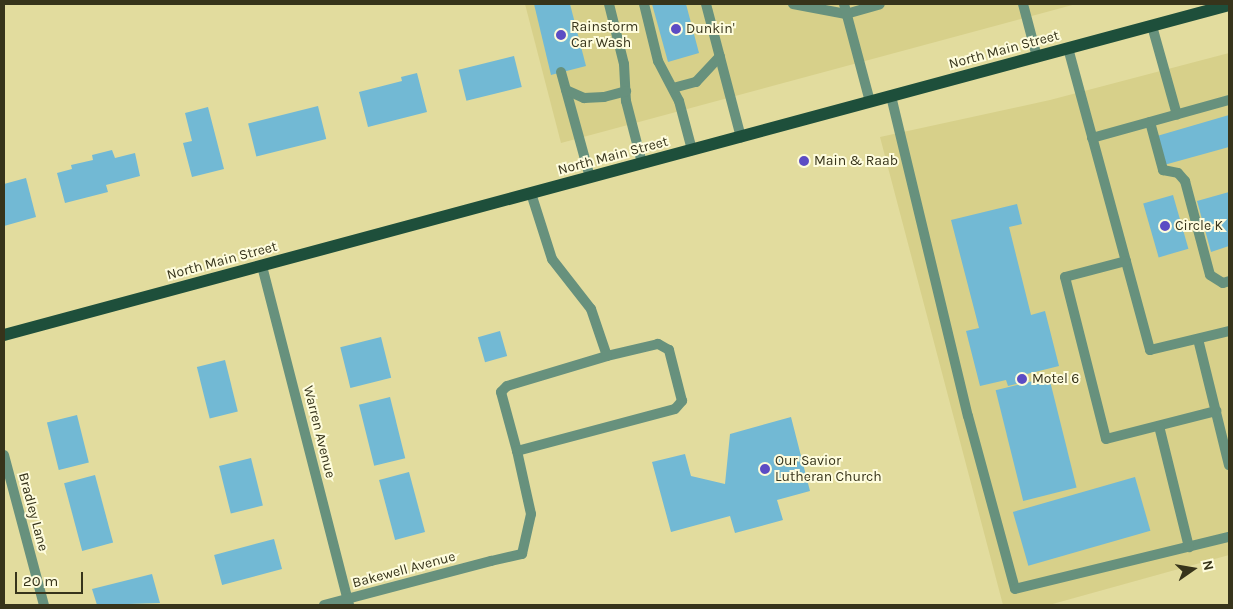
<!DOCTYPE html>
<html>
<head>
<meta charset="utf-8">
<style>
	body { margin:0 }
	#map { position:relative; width:1233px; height:609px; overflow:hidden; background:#e2dc9e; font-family:Karla,sans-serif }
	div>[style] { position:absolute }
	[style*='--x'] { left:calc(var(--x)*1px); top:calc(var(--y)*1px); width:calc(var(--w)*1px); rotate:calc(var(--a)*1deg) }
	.built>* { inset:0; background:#d7d08a }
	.building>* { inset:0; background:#72b9d4; transform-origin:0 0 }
	.lane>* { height:10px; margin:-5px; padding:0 5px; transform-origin:5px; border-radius:5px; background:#67917d }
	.street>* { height:10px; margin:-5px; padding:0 5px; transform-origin:5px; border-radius:5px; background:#67917d }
	.primary>* { height:12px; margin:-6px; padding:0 6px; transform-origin:6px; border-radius:6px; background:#1e4f3b }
	.dots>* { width:14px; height:14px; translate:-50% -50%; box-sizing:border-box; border:2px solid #fefcdd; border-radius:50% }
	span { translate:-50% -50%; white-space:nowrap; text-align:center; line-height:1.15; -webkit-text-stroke:4px #fefcdd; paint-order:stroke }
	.poi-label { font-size:14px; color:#37341b }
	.left { translate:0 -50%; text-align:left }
	.street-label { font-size:14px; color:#37341b }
	.frame { position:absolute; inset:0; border:5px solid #37341b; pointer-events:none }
	.north { position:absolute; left:1168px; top:544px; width:50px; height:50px; -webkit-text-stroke:4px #fefcdd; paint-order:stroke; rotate:77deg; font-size:14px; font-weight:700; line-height:20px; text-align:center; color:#37341b }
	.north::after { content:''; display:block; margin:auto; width:18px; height:22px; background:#37341b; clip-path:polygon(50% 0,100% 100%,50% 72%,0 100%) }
	.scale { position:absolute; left:15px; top:572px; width:68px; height:22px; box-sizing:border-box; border:2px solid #37341b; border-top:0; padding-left:6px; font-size:15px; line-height:18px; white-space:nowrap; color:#37341b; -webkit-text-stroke:4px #fefcdd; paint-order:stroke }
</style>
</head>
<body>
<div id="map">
	<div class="built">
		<div style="clip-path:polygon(525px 4px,1076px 4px,561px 143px)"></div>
		<div style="clip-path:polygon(1229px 53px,1229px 555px,1049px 605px,1003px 605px,880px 137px,1050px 100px)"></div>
	</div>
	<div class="building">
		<div style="clip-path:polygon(534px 4px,570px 4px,586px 66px,551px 75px)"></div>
		<div style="clip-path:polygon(652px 4px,686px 4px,699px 53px,668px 62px)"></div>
		<div style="left:514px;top:56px;width:32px;height:57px;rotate:76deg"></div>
		<div style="clip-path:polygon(417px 73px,427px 112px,368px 127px,359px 92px,402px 81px,401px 77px)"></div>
		<div style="left:318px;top:106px;width:34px;height:72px;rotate:76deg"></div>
		<div style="clip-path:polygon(208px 107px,224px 169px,192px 177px,183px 143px,192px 141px,185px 113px)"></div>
		<div style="clip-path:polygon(1229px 115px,1229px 147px,1164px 165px,1157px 136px)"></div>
		<div style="clip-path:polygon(112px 150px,115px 158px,135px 153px,140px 176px,106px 185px,108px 192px,65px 203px,57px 173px,72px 169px,71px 165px,93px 160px,92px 155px)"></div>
		<div style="clip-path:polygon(26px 178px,36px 217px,4px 226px,4px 184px)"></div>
		<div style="clip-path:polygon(1229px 192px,1229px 246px,1211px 252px,1197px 201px)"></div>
		<div style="left:1173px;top:195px;width:56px;height:31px;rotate:74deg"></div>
		<div style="clip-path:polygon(1017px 204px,1022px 224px,1009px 227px,1031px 315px,1045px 311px,1059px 366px,1027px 374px,1029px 381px,1008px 386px,1006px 380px,980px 386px,966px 331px,979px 328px,951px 220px)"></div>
		<div style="left:500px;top:331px;width:26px;height:23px;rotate:74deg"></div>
		<div style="left:381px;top:337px;width:42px;height:42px;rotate:76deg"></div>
		<div style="left:225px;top:360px;width:53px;height:29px;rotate:76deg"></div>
		<div style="left:1049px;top:377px;width:114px;height:55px;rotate:76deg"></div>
		<div style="left:390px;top:397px;width:63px;height:32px;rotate:76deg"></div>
		<div style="left:77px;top:415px;width:49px;height:31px;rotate:76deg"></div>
		<div style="clip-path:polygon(791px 417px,810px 491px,777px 500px,783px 520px,735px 533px,730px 516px,671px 532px,652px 462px,685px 454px,691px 476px,725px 484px,730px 434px)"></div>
		<div style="left:251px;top:458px;width:49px;height:33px;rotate:76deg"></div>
		<div style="left:409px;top:472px;width:62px;height:31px;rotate:75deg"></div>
		<div style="left:95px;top:475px;width:70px;height:32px;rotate:75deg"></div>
		<div style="left:1135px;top:477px;width:56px;height:127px;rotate:74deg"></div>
		<div style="left:274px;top:539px;width:31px;height:62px;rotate:75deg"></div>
		<div style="clip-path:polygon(152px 574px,160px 603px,97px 605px,92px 589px)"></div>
	</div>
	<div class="lane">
		<div style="--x:609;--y:4;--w:62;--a:76"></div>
		<div style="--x:624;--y:64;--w:37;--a:87"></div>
		<div style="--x:626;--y:101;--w:64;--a:75.5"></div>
		<div style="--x:644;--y:4;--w:59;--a:76.2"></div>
		<div style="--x:658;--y:61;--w:45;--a:62.3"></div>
		<div style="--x:679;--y:101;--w:51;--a:75.1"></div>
		<div style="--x:706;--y:4;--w:138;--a:75.3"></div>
		<div style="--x:793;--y:4;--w:54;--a:10.7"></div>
		<div style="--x:846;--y:14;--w:35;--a:-16"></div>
		<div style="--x:844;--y:4;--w:101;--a:75.1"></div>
		<div style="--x:1023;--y:4;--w:55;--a:75.2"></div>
		<div style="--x:1152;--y:26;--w:92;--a:74.3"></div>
		<div style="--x:1068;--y:48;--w:313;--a:74.8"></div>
		<div style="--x:1150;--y:350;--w:81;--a:-13.5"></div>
		<div style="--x:561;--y:72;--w:109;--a:74.6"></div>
		<div style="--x:673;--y:88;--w:24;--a:-15"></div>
		<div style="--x:696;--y:82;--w:35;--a:-47"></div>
		<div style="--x:566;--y:90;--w:20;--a:24"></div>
		<div style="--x:584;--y:98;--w:20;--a:-3"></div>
		<div style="--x:604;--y:97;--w:23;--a:-15"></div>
		<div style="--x:891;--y:96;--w:329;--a:76.5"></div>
		<div style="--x:968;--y:416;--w:179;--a:74.8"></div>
		<div style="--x:1015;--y:589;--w:220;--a:-13.7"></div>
		<div style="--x:1150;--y:122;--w:50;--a:74.8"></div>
		<div style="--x:1163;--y:170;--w:15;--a:11"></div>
		<div style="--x:1178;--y:173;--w:11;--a:49"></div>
		<div style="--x:1185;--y:181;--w:97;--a:75.1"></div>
		<div style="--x:1210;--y:275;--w:15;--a:32"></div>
		<div style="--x:1223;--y:283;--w:6;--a:-18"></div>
		<div style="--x:1092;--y:138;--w:142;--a:-15.5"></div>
		<div style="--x:1126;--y:261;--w:63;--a:165.3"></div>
		<div style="--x:1065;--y:277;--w:167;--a:75.8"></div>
		<div style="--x:1106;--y:439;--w:114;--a:-14.3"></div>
		<div style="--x:1198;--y:339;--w:130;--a:76.2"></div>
		<div style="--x:1159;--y:426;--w:125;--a:76.1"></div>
		<div style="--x:517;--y:451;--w:61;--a:-105.2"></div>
		<div style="--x:501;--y:392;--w:8;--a:-45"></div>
		<div style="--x:507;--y:386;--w:104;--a:-16.7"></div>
		<div style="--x:491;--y:561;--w:32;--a:-13"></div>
		<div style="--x:522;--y:554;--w:41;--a:-77.3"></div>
		<div style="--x:531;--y:514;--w:65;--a:-102.5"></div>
		<div style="--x:517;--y:451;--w:163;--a:-14.9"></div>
		<div style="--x:675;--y:409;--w:11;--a:-49"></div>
		<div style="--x:682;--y:401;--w:53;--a:-104.3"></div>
		<div style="--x:669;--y:350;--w:13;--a:-151"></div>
		<div style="--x:658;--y:344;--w:52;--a:166.8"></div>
		<div style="--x:607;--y:356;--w:50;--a:-108.8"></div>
		<div style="--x:591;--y:309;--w:63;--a:-128"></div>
		<div style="--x:552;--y:259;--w:69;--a:-107.7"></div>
	</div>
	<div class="street">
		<div style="--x:262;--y:266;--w:350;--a:75.6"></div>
		<div style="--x:4;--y:455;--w:155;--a:75.1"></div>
		<div style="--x:324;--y:605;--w:173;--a:-14.8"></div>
	</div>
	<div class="primary">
		<div style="--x:4;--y:335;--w:1269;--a:-15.08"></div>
	</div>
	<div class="dots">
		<div style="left:676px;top:29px;background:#5c4cc4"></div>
		<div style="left:561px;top:35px;background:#5c4cc4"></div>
		<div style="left:804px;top:161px;background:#5c4cc4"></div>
		<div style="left:1165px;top:226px;background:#5c4cc4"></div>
		<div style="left:1022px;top:379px;background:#5c4cc4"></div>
		<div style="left:765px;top:469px;background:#5c4cc4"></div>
	</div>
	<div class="poi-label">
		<span class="left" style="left:571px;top:35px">Rainstorm<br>Car Wash</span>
		<span class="left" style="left:686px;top:29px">Dunkin'</span>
		<span class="left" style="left:814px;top:161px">Main &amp; Raab</span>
		<span class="left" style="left:1175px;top:226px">Circle K</span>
		<span class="left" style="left:1032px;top:379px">Motel 6</span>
		<span class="left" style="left:775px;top:469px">Our Savior<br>Lutheran Church</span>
	</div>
	<div class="street-label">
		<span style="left:1004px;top:50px;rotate:-15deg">North Main Street</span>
		<span style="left:613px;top:156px;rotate:-15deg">North Main Street</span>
		<span style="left:222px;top:261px;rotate:-15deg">North Main Street</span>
		<span style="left:319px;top:432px;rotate:76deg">Warren Avenue</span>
		<span style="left:33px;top:512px;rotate:75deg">Bradley Lane</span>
		<span style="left:404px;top:570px;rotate:-15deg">Bakewell Avenue</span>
	</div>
	<div class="frame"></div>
	<div class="north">N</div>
	<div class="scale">20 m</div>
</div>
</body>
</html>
